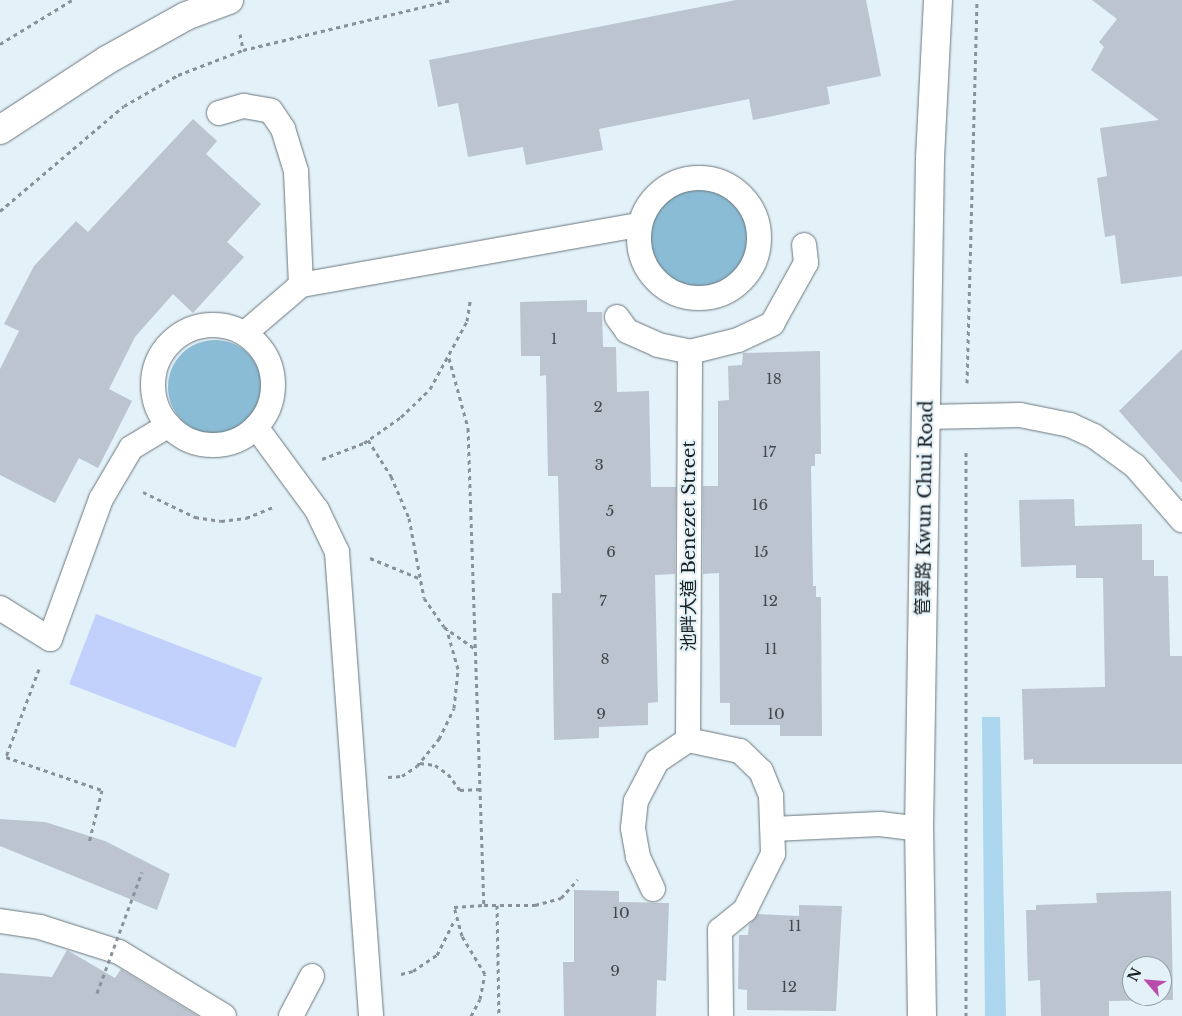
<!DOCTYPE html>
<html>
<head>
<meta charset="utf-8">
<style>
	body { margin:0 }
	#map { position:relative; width:1182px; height:1016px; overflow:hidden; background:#e3f1f9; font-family:"Libre Baskerville","Noto Sans TC",serif }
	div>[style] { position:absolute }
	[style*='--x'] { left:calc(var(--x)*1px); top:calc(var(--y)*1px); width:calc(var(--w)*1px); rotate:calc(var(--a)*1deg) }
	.green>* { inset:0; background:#acd6ed }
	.forest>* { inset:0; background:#8bbcd5 }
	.round { border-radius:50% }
	.water>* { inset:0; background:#c2d0fc; transform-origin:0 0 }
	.building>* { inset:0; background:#bbc4cf }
	.path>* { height:3px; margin-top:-1.5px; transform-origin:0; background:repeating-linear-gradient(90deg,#889298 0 4px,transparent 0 8px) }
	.roads { filter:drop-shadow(0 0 1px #6b777d) drop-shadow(0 0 1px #6b777d) }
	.service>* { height:24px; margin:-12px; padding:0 12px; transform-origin:12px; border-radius:12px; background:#fff }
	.service>.ring { margin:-12px; padding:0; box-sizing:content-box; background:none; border:24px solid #fff; border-radius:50% }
	.minor>* { height:28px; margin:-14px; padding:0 14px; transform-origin:14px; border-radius:14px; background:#fff }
	.tertiary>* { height:28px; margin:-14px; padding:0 14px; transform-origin:14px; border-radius:14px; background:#fff }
	.path-bridge>* { height:3px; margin-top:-1.5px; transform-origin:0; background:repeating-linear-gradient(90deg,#889298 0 4px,transparent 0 8px) }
	span { translate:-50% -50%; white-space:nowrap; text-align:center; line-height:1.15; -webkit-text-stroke:4px #e3f1f9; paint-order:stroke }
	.number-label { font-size:15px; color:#42484c }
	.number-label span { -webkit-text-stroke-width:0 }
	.street-label { font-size:18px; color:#191e20 }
	.north { position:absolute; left:1122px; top:956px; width:50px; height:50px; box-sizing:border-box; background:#e3f1f9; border:1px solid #929da2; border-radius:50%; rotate:297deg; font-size:14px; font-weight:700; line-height:20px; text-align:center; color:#191e20 }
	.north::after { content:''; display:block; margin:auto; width:18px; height:22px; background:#b94cab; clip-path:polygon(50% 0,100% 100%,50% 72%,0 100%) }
</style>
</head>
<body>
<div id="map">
	<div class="green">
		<div style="clip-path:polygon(982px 717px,1000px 717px,1006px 1016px,985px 1016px)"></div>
	</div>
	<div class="forest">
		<div class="round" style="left:650px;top:189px;width:100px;height:100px"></div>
		<div class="round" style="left:168px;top:340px;width:94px;height:94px"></div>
	</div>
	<div class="water">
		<div style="left:96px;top:614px;width:178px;height:75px;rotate:21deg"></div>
	</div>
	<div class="building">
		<div style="clip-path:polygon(736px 0,866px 0,881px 76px,827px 87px,830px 104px,753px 120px,749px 99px,599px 129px,603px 150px,526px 165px,523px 147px,468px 157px,458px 103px,438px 107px,429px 60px)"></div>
		<div style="clip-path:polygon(1092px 0,1182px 0,1182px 276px,1121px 284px,1115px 235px,1105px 237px,1097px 178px,1107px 176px,1100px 128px,1159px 120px,1091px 70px,1104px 47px,1099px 42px,1117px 19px)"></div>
		<div style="clip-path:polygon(193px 119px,217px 141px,206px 154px,261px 204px,227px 242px,244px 257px,193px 313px,173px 294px,135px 337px,109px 389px,132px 401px,98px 468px,79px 458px,55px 503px,0 475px,0 369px,19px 331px,4px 324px,34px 266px,76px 221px,88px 232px)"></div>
		<div style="clip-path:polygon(587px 300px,587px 312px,602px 312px,603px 347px,616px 347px,617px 392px,649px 391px,651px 487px,676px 487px,675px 574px,655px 575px,658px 702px,648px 703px,648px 725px,599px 727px,599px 738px,554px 740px,552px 593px,561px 593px,558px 476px,548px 476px,546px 375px,540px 376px,540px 356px,521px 356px,520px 302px)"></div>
		<div style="clip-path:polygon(1182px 349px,1182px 483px,1119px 411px)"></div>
		<div style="clip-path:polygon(820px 351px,821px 454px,815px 454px,815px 466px,811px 466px,813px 586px,816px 586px,816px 597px,821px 597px,822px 736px,780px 736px,780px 725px,730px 725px,730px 703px,720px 703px,719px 573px,703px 574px,703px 486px,718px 486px,718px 401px,729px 400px,728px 366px,742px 365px,743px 353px)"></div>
		<div style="clip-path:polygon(1074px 499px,1075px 526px,1142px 524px,1142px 560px,1154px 560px,1154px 576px,1168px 576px,1170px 656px,1182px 656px,1182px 764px,1033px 764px,1033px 759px,1024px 760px,1022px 689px,1105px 687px,1103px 578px,1076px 578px,1076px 565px,1021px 567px,1019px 500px)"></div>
		<div style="clip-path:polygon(0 819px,45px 822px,105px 841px,170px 874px,157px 910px,0 846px)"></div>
		<div style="clip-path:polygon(574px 890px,619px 891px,619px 902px,669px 903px,666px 981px,657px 980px,656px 1016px,564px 1016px,563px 962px,574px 962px)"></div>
		<div style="clip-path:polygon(evenodd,1171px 891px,1173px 1000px,1109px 1001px,1109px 1016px,1041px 1016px,1040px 980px,1028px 981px,1026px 910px,1036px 910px,1036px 905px,1097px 903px,1096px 893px,1171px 891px,1132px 966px,1162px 966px,1162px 996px,1132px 996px,1132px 966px)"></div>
		<div style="clip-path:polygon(799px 905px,842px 906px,836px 1011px,747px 1010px,747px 990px,738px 989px,739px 935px,748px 935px,749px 925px,758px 914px,799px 916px)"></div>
		<div style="clip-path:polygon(67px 950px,115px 978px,121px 969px,198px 1016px,0 1016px,0 973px,52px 977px)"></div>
	</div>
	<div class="path">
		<div style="--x:240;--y:34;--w:16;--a:79"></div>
		<div style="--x:0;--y:44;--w:84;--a:-31.4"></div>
		<div style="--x:0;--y:211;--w:162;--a:-40.3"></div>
		<div style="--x:124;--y:106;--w:62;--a:-29.9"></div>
		<div style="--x:178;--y:75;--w:70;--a:-21"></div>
		<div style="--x:243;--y:50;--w:214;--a:-13.5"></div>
		<div style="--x:449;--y:358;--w:73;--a:74.8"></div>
		<div style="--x:468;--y:428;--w:477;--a:88.1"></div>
		<div style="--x:484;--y:905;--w:51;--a:0"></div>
		<div style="--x:535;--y:905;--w:27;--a:-15"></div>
		<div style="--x:561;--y:898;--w:25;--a:-48"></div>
		<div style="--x:967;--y:383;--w:383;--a:-88.5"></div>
		<div style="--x:368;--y:440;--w:43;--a:57.4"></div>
		<div style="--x:391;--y:476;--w:46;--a:66.8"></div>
		<div style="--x:409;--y:518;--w:81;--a:79.4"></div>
		<div style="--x:424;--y:598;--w:35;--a:55"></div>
		<div style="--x:444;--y:627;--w:37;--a:35"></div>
		<div style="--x:322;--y:459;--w:45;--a:-20.9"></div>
		<div style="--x:364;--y:443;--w:45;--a:-35.1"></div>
		<div style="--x:401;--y:417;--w:40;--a:-44"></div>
		<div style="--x:430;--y:389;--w:77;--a:-61.4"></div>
		<div style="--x:467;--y:321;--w:20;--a:-81"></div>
		<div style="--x:143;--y:492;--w:58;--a:25.7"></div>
		<div style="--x:195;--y:517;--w:26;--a:9"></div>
		<div style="--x:221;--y:521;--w:25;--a:-7"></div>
		<div style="--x:246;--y:518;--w:29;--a:-22"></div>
		<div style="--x:370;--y:558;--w:55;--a:22.4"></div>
		<div style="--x:39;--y:669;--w:94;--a:110.6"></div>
		<div style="--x:6;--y:757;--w:102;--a:19"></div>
		<div style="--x:102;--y:790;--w:55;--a:103.8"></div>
		<div style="--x:420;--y:763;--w:15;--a:8"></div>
		<div style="--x:435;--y:765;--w:16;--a:35"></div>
		<div style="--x:448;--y:774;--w:20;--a:53"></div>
		<div style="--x:460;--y:790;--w:21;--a:-3"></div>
		<div style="--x:388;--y:777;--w:14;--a:-4"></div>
		<div style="--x:402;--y:776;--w:18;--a:-34"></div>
		<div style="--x:417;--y:766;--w:35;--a:-51"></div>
		<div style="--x:439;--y:739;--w:34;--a:-64"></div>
		<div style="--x:454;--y:708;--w:39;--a:-84"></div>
		<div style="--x:458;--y:669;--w:41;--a:-105.8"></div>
		<div style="--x:497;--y:905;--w:111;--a:89"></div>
		<div style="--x:401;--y:974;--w:12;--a:-14"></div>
		<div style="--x:413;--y:971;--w:29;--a:-34"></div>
		<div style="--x:437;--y:955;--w:40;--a:-63.4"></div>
		<div style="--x:471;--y:1016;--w:19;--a:-62"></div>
		<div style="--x:480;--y:999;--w:25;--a:-79"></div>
		<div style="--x:485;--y:974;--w:44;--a:-121.2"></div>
		<div style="--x:462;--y:936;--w:30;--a:-105"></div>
		<div style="--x:454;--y:907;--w:30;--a:-4"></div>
		<div style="--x:966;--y:1016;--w:567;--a:-90"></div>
	</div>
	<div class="roads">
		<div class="service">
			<div style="--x:219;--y:113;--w:26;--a:-16"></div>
			<div style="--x:244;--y:106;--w:27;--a:10"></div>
			<div style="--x:271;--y:111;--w:22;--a:56"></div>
			<div style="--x:283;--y:129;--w:44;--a:72.8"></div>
			<div style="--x:296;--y:171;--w:114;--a:87.5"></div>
			<div class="ring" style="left:639px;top:178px;width:96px;height:96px"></div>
			<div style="--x:617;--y:317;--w:17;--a:54"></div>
			<div style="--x:627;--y:331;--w:34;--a:24"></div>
			<div style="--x:658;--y:345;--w:33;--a:12"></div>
			<div style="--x:690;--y:352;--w:49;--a:-14"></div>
			<div style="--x:738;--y:340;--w:38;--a:-25"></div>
			<div style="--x:772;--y:324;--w:70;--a:-60.9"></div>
			<div style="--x:806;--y:263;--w:18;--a:-96"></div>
			<div class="ring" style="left:153px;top:325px;width:96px;height:96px"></div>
			<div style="--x:245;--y:333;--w:74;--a:-40.6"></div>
			<div style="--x:301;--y:285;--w:343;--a:-10.1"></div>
			<div style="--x:926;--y:417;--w:94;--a:-1.2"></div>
			<div style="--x:1020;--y:415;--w:51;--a:11.3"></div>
			<div style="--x:1070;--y:425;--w:26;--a:25"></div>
			<div style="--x:1094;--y:436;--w:51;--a:36.2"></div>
			<div style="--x:1135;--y:466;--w:72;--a:49"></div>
			<div style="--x:256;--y:427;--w:103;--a:53.7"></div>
			<div style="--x:317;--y:510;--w:47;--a:64.5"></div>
			<div style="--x:337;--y:552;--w:465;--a:85.8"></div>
			<div style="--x:0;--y:608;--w:59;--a:31.8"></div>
			<div style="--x:50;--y:639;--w:149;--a:-70"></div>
			<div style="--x:101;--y:499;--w:59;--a:-59.5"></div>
			<div style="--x:131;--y:448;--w:44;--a:-31.2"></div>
			<div style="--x:688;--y:740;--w:388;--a:-89.7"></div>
			<div style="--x:773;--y:829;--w:107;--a:-2.7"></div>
			<div style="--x:880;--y:824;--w:39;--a:7"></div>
			<div style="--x:653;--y:889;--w:35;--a:-115"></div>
			<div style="--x:638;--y:857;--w:29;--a:-100"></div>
			<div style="--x:633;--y:828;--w:27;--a:-84"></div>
			<div style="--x:636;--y:801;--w:45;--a:-62.3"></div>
			<div style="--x:657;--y:761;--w:37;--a:-34"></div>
			<div style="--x:688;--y:740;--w:53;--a:11.9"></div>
			<div style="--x:740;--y:751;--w:29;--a:44"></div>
			<div style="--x:761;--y:771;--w:27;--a:68"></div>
			<div style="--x:771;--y:796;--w:58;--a:88"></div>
			<div style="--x:773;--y:854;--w:63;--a:116.6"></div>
			<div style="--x:745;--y:910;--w:32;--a:141"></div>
			<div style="--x:720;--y:930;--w:86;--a:89.3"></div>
			<div style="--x:0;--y:921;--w:40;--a:8.5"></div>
			<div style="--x:40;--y:927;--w:83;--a:17.6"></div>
			<div style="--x:119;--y:952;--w:123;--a:31.4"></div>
			<div style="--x:291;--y:1016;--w:45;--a:-62.3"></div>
		</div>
		<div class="minor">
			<div style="--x:922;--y:1016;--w:187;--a:-90.9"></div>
			<div style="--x:919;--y:829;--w:671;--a:-89.06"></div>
			<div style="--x:930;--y:158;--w:158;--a:-87.1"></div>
		</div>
		<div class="tertiary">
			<div style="--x:0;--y:130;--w:128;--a:-33.2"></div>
			<div style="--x:107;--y:60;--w:90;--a:-29.1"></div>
			<div style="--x:186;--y:16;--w:46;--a:-20.4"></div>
		</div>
	</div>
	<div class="path-bridge">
		<div style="--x:97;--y:993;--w:129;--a:-69.6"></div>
	</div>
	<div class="number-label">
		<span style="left:554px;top:339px">1</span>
		<span style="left:774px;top:379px">18</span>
		<span style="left:598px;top:407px">2</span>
		<span style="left:769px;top:452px">17</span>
		<span style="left:599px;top:465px">3</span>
		<span style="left:760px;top:505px">16</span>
		<span style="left:610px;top:511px">5</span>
		<span style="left:611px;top:552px">6</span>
		<span style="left:761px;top:552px">15</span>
		<span style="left:603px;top:601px">7</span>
		<span style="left:770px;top:601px">12</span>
		<span style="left:771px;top:649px">11</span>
		<span style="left:605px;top:659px">8</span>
		<span style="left:601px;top:714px">9</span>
		<span style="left:776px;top:714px">10</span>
		<span style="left:621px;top:913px">10</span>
		<span style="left:795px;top:926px">11</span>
		<span style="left:615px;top:971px">9</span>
		<span style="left:789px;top:987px">12</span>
	</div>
	<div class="street-label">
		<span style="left:925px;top:508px;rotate:-89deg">管翠路 Kwun Chui Road</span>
		<span style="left:689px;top:546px;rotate:-90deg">池畔大道 Benezet Street</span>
	</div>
	<div class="north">N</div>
</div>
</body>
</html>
